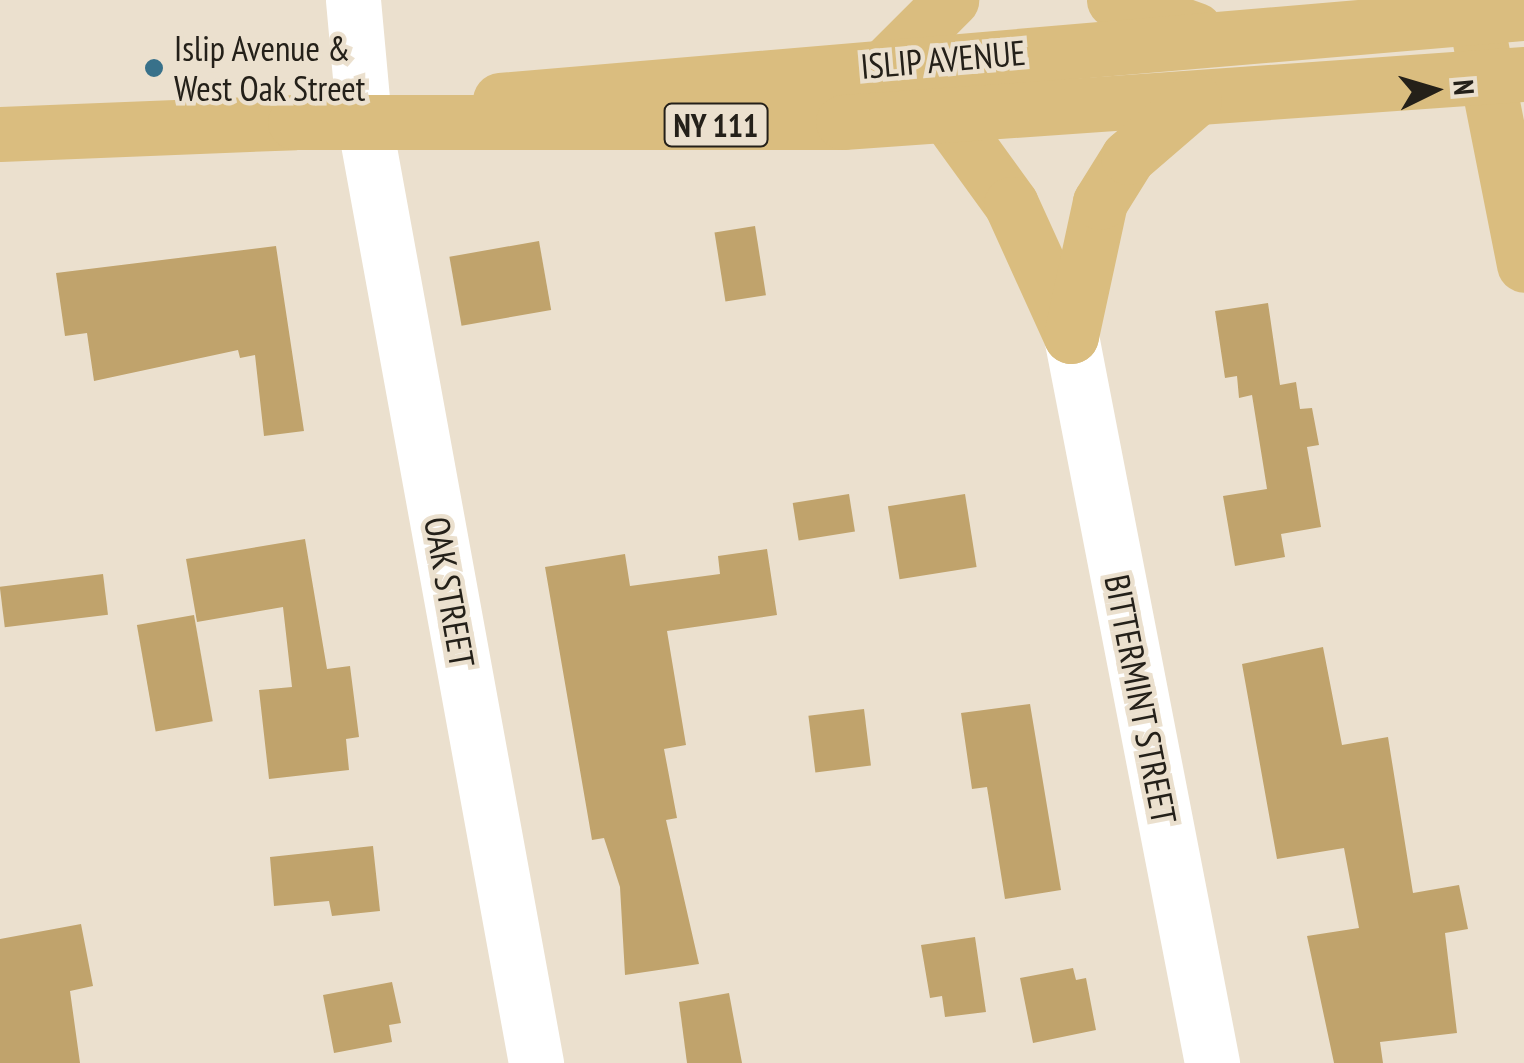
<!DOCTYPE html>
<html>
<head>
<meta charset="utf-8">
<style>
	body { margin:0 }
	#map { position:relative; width:1524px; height:1063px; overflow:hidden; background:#ebe0ce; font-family:"PT Sans Narrow",sans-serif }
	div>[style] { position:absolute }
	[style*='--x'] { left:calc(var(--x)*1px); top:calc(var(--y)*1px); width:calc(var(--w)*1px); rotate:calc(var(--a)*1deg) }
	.building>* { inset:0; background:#c0a36c; transform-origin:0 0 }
	.minor>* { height:55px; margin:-27.5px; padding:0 27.5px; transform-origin:27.5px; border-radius:27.5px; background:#fff }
	.major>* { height:55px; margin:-27.5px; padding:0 27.5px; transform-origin:27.5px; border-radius:27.5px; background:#dabd7f }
	.dots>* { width:28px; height:28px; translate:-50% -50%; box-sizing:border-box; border:5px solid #ebe0ce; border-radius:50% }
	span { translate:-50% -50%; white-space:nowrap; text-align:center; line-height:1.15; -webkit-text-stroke:9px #ebe0ce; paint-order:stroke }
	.shield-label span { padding:2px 8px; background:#ebe0ce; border:2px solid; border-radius:8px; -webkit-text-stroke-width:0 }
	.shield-label { font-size:32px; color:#242019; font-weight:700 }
	.poi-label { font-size:35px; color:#242019 }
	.left { translate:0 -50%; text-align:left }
	.street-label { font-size:35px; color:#242019 }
	.north { position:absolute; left:1384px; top:40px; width:100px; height:100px; -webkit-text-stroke:8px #ebe0ce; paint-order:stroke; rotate:85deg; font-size:28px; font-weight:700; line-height:40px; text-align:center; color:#242019 }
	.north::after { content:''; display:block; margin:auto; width:35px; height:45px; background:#242019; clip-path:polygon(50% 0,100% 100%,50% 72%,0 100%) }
</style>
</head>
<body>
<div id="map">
	<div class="building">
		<div style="left:755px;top:226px;width:70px;height:41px;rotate:81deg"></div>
		<div style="left:539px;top:241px;width:70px;height:91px;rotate:80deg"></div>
		<div style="clip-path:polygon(276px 246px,304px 431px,264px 436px,255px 355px,240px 358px,238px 350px,94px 381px,87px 333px,65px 336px,56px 273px)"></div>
		<div style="clip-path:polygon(1268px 303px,1280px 385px,1296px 382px,1300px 409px,1312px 408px,1319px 445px,1307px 447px,1321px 527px,1281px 534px,1285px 557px,1235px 566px,1223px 496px,1267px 489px,1252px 395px,1239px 398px,1237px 376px,1225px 378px,1215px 311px)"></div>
		<div style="left:849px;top:494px;width:38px;height:57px;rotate:81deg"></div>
		<div style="left:965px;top:494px;width:74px;height:78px;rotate:81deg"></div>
		<div style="clip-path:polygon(305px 539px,327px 669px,350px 666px,359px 737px,346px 739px,349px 770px,269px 779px,259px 690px,292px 687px,283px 607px,197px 622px,186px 559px)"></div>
		<div style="clip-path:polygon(767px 549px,777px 615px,667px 631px,686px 745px,664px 749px,677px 818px,666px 820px,699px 964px,625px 975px,620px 887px,604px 838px,592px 840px,545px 567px,625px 554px,630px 586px,720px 574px,718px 556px)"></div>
		<div style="left:103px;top:574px;width:41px;height:104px;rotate:83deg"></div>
		<div style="left:194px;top:615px;width:108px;height:58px;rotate:80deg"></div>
		<div style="clip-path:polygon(1323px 647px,1342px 745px,1388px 737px,1413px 893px,1459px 885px,1468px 929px,1445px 933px,1457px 1033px,1380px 1042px,1383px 1063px,1334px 1063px,1307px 936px,1359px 928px,1344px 848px,1277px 859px,1242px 664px)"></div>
		<div style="clip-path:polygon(1030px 704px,1061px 890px,1005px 899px,987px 787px,972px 789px,961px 713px)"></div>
		<div style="left:864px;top:709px;width:57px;height:56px;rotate:83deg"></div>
		<div style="clip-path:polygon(373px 846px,380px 911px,332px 916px,329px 901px,274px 906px,270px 857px)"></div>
		<div style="clip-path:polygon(81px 924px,93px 986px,70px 991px,80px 1063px,0 1063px,0 939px)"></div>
		<div style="clip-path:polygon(975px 937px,986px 1012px,945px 1017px,942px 996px,930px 998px,921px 945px)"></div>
		<div style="clip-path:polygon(1073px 968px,1076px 980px,1086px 978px,1096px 1030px,1033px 1043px,1020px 978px)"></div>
		<div style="clip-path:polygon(392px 982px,401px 1023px,389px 1025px,392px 1042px,334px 1053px,323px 995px)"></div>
		<div style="clip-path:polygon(729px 993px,742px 1063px,687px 1063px,679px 1002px)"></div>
	</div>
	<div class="minor">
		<div style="--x:353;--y:0;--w:121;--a:84.8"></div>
		<div style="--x:364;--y:121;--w:958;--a:79.65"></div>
		<div style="--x:1071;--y:336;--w:741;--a:79.02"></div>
	</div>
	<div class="major">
		<div style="--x:1114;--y:0;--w:87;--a:20.1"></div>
		<div style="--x:1480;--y:42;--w:227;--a:78.8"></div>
		<div style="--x:887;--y:64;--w:91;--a:-45"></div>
		<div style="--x:500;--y:100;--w:1028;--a:-4.86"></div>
		<div style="--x:948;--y:117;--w:107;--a:54.1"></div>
		<div style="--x:1011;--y:204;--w:145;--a:65.6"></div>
		<div style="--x:0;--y:134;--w:295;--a:-2.3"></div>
		<div style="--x:295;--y:122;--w:548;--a:0"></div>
		<div style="--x:843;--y:122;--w:683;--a:-4.03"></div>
		<div style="--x:1071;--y:336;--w:137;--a:-77.8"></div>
		<div style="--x:1100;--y:202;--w:53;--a:-58.1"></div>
		<div style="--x:1128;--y:157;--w:87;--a:-40.8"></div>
	</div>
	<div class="dots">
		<div style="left:154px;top:68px;background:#38718a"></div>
	</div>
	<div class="shield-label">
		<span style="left:716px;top:125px">NY 111</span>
	</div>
	<div class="poi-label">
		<span class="left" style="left:174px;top:68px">Islip Avenue &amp;<br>West Oak Street</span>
	</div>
	<div class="street-label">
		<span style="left:943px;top:59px;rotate:-5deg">ISLIP AVENUE</span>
		<span style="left:450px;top:592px;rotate:80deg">OAK STREET</span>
		<span style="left:1141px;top:699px;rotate:79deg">BITTERMINT STREET</span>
	</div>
	<div class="north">N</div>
</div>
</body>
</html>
